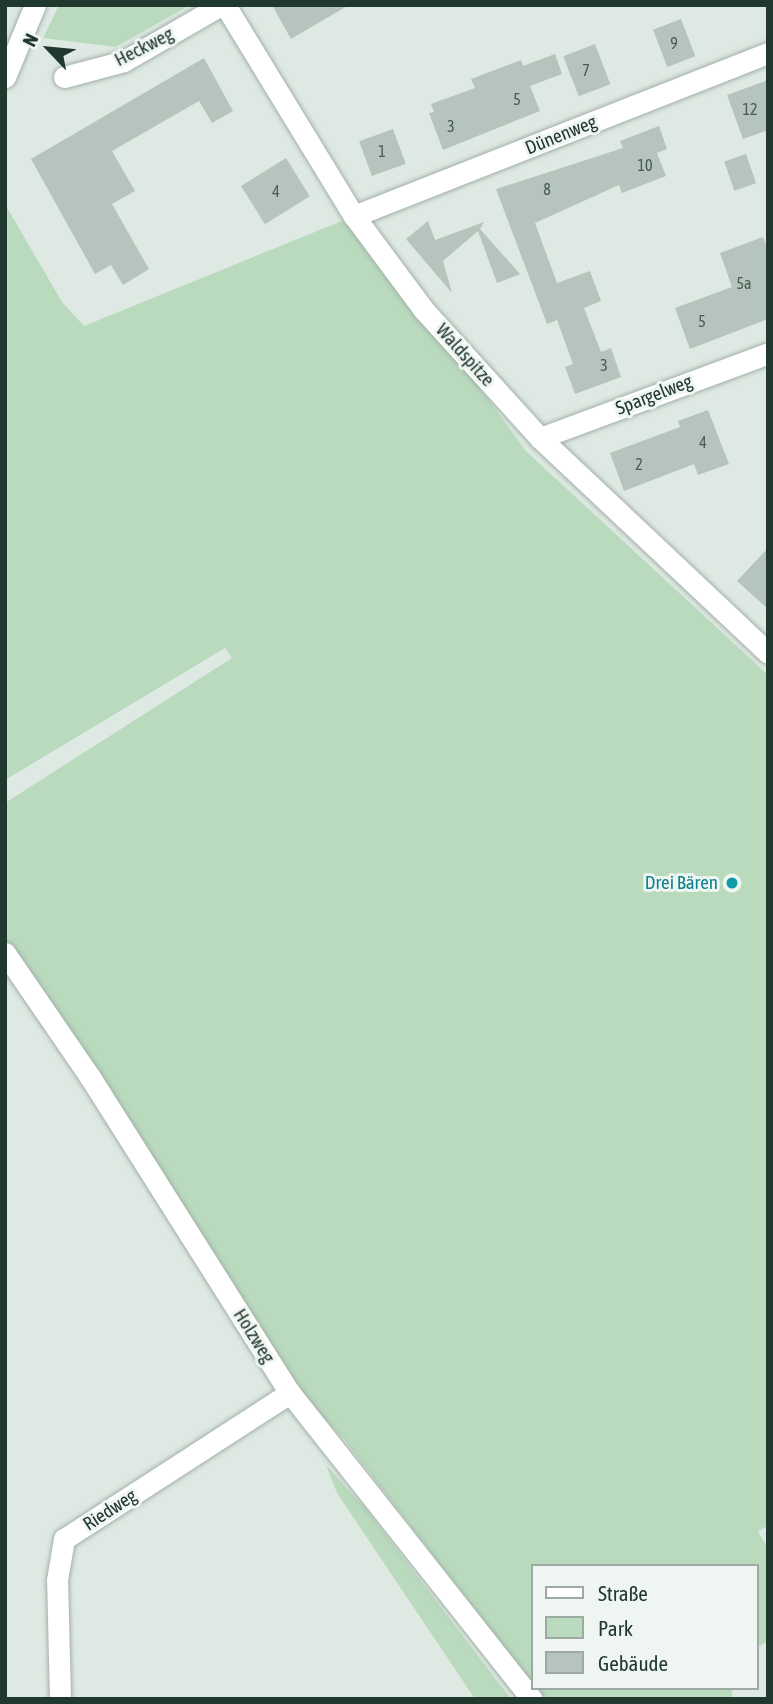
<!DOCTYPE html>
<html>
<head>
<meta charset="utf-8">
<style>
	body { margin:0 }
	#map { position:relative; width:773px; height:1704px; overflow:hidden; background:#dfe9e3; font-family:"Asap Condensed",sans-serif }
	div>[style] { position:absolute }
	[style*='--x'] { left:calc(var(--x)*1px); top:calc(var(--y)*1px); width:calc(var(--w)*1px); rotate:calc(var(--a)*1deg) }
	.green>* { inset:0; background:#b9dabd; transform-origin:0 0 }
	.building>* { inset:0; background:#b5c4bc; transform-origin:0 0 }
	.roads { filter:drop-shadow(0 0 2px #a2b0a9) drop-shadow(0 0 2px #a2b0a9) }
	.street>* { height:21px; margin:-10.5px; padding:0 10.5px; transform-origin:10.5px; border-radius:10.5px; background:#fff }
	.secondary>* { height:21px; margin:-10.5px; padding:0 10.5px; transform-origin:10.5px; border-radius:10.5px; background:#fff }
	.dots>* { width:19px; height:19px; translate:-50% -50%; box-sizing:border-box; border:4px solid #eff6f2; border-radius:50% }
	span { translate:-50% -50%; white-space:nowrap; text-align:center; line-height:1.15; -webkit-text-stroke:6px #eff6f2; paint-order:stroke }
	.number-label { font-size:16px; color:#465b52 }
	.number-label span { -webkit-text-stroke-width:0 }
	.street-label { font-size:19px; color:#21382f }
	.culture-label { font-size:19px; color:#0d838f }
	.right { translate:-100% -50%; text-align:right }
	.frame { position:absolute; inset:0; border:7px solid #21382f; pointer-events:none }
	.legend { position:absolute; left:531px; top:1564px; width:228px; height:126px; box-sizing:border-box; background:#eff6f2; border:2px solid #9daaa4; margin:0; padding:9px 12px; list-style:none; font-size:21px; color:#21382f }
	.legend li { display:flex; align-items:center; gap:14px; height:35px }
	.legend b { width:35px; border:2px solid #9daaa4 }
	.north { position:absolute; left:14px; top:14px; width:70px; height:70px; -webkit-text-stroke:5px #eff6f2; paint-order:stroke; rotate:296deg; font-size:19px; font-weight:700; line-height:28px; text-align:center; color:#21382f }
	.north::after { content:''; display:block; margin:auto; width:24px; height:32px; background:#21382f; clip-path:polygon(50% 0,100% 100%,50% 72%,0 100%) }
</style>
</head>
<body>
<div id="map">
	<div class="green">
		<div style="clip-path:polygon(59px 5px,190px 5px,116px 47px,43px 38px)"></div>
		<div style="clip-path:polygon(5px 204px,62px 302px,84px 326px,354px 216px,526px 451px,768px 675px,768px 1525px,758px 1532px,768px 1548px,768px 1641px,757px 1648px,757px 1566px,533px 1566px,533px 1685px,343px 1438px,294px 1387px,5px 942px,5px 803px,232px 658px,225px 648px,5px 780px)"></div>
		<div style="clip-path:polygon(326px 1465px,366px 1509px,511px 1699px,475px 1699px,337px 1493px)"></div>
		<div style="left:536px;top:1688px;width:196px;height:14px"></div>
	</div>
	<div class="building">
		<div style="clip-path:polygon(272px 5px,349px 5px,291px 39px)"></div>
		<div style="left:681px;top:19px;width:40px;height:30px;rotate:69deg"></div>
		<div style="left:595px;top:44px;width:43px;height:34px;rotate:69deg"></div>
		<div style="clip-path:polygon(555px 54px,562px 74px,530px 86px,540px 111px,443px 150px,429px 113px,434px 112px,431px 104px,475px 88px,471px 79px,521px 60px,523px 66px)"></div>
		<div style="clip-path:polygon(204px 58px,233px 111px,212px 123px,199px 101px,112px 151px,135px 191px,112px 204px,149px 269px,123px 285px,111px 265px,95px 274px,31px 159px)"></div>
		<div style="clip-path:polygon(768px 80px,768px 130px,743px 139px,727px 95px)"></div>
		<div style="clip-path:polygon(659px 126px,667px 149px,657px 153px,666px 176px,622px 193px,619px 185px,535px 223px,557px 283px,590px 271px,601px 301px,584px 308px,601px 352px,611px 348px,621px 377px,575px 394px,565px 367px,573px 364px,557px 320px,547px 324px,496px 189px,623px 148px,620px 141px)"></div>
		<div style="left:393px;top:129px;width:37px;height:36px;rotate:70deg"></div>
		<div style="left:746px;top:154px;width:31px;height:23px;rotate:71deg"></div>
		<div style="left:286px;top:158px;width:45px;height:53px;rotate:58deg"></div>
		<div style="clip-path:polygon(428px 221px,435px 240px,484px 222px,480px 229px,520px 274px,497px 283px,478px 231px,443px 261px,452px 293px,406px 239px)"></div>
		<div style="clip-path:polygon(763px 237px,768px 250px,768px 319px,690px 349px,675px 308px,732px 287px,720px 253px)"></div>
		<div style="clip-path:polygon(708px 410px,729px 464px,698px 475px,694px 464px,624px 491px,610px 453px,680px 427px,678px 421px)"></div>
		<div style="clip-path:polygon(768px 548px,768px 609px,737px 581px)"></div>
	</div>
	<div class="roads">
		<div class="street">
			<div style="--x:225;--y:5;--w:247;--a:58.6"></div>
			<div style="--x:354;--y:216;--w:116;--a:53.4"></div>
			<div style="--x:423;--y:309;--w:174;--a:47.8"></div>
			<div style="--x:540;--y:438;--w:313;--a:43.3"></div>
			<div style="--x:64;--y:77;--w:62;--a:-14.9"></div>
			<div style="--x:124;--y:61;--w:112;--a:-30"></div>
			<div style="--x:354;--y:216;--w:445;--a:-21.5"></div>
			<div style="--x:540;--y:438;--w:243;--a:-20.4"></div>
			<div style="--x:5;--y:953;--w:150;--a:55.6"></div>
			<div style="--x:90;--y:1077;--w:374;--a:57.7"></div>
			<div style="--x:290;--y:1393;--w:390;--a:51.7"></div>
			<div style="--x:60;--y:1699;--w:119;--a:-91.4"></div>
			<div style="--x:57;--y:1580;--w:42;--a:-80.3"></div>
			<div style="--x:64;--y:1539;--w:269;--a:-32.9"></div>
		</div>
		<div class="secondary">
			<div style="--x:5;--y:77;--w:78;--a:-67.4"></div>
		</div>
	</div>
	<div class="dots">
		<div style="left:732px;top:883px;background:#0f9aa8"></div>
	</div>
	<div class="number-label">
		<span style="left:674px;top:43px">9</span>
		<span style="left:586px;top:70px">7</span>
		<span style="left:517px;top:99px">5</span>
		<span style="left:750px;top:109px">12</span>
		<span style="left:451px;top:126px">3</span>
		<span style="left:382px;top:151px">1</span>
		<span style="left:645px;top:165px">10</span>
		<span style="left:547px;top:189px">8</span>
		<span style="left:276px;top:191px">4</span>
		<span style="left:744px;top:283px">5a</span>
		<span style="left:702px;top:321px">5</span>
		<span style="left:604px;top:365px">3</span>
		<span style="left:703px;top:442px">4</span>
		<span style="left:639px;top:464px">2</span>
	</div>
	<div class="street-label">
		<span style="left:144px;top:47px;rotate:-27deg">Heckweg</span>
		<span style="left:561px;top:135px;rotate:-22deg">Dünenweg</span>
		<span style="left:465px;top:355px;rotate:48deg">Waldspitze</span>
		<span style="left:654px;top:395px;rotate:-21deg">Spargelweg</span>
		<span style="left:254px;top:1336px;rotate:58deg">Holzweg</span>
		<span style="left:110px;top:1510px;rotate:-33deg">Riedweg</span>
	</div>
	<div class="culture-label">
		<span class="right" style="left:718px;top:883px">Drei Bären</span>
	</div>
	<div class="frame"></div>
	<ul class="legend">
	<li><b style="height:9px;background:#fff"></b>Straße</li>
	<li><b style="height:19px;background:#b9dabd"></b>Park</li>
	<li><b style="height:19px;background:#b5c4bc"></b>Gebäude</li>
	</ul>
	<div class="north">N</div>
</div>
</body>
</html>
